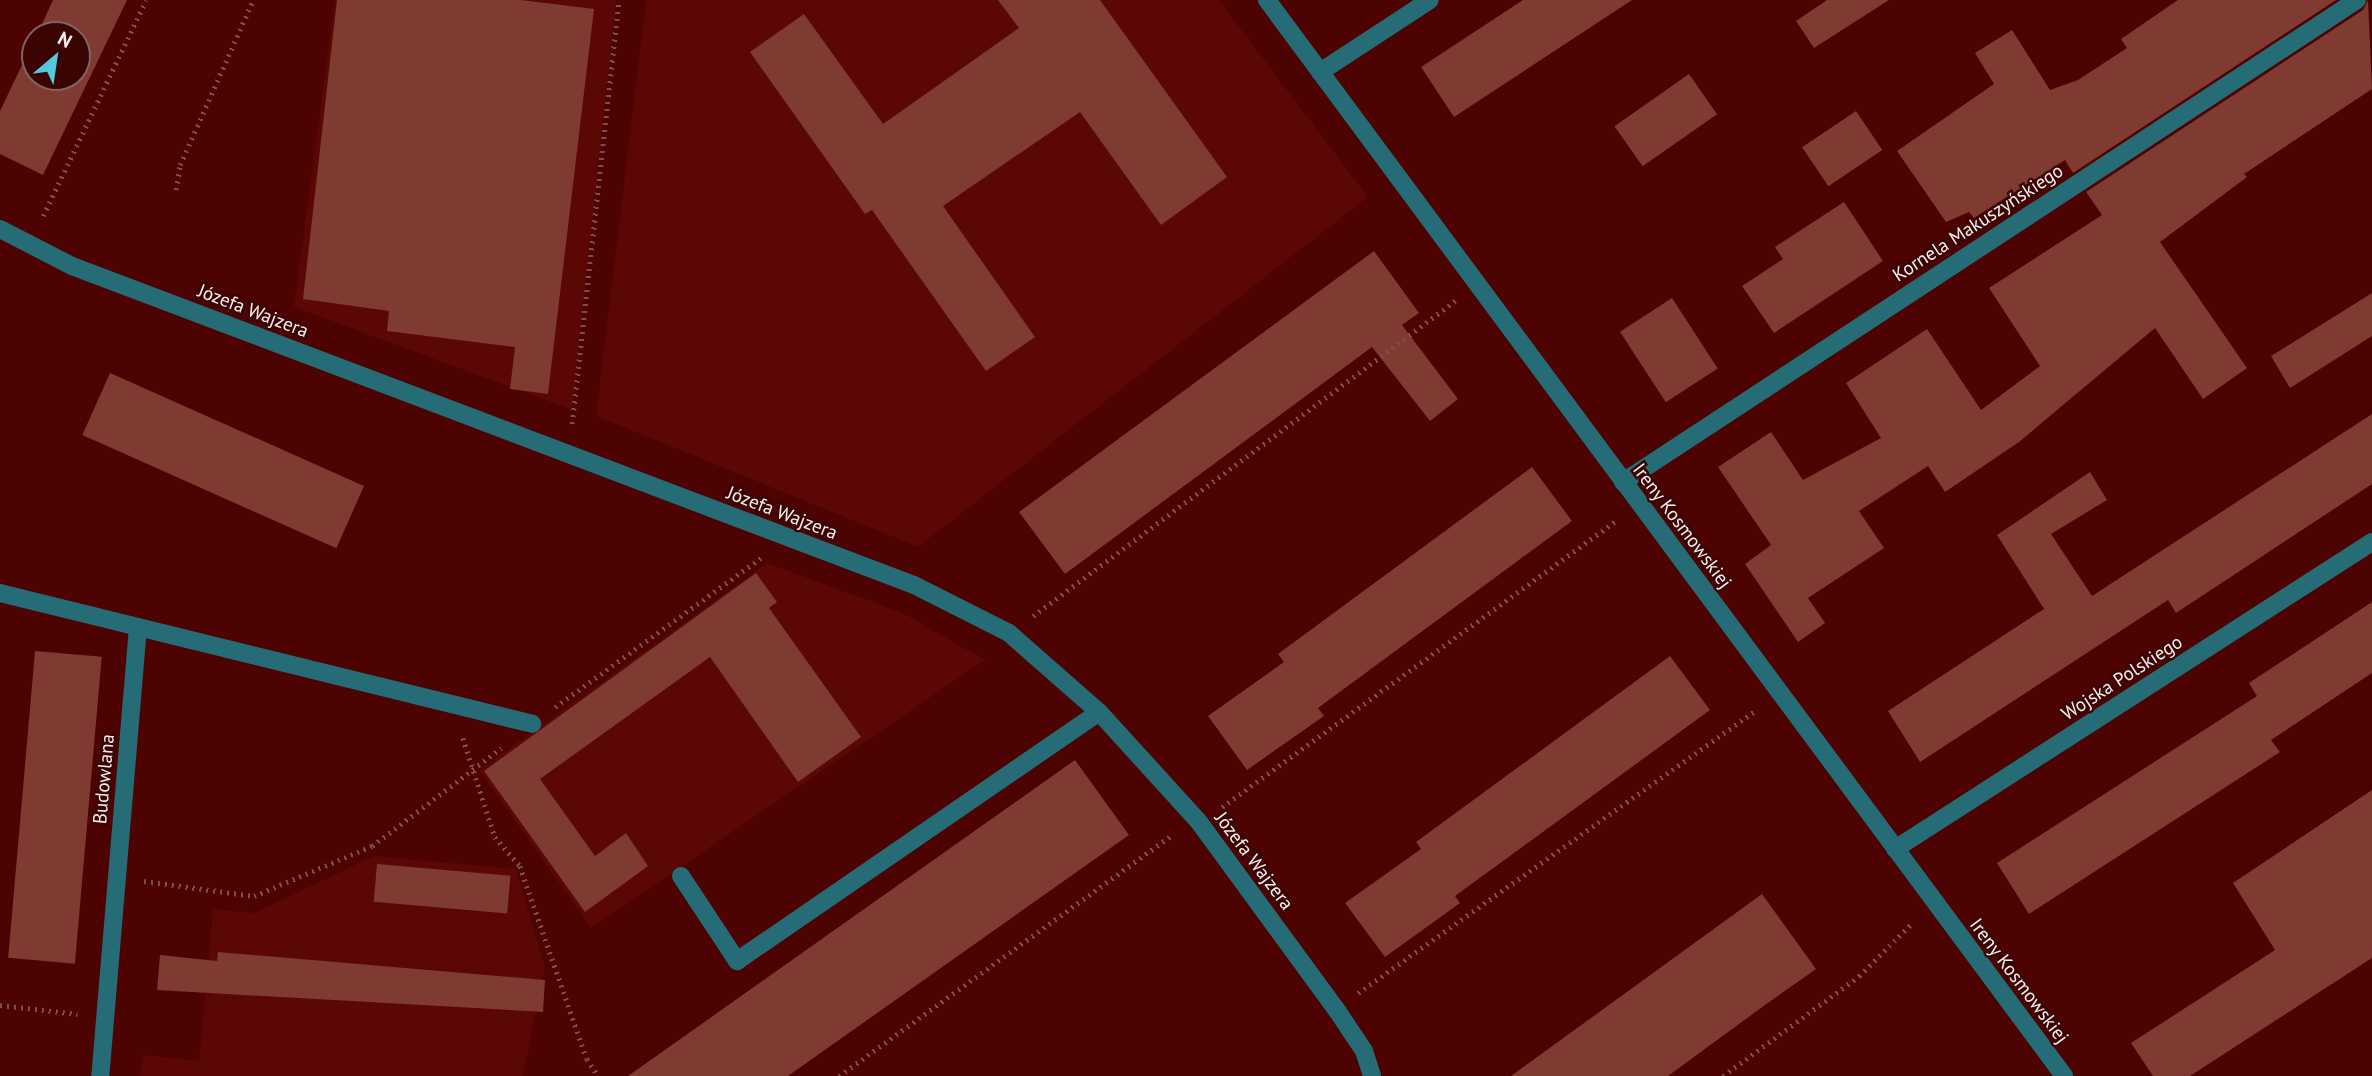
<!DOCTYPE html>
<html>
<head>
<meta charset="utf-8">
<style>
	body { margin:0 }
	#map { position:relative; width:2372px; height:1076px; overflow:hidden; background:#4c0302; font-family:"PT Sans",sans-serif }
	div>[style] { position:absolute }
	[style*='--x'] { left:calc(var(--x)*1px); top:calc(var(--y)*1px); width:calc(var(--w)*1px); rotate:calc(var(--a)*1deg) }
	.built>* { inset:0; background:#5a0705 }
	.building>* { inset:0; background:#7f3a31; transform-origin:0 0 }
	.path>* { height:4.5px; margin-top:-2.25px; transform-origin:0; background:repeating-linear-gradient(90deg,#814c4b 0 2px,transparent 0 7px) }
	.lane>* { height:18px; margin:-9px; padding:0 9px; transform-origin:9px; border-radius:9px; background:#256c77 }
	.street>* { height:18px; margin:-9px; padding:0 9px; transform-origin:9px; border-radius:9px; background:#256c77 }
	span { translate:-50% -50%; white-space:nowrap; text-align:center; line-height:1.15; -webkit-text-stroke:5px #3a0403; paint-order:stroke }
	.street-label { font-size:19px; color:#f9efee }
	.north { position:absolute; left:21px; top:21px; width:70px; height:70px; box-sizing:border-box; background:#3a0403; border:2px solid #866261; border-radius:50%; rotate:29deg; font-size:19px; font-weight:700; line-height:28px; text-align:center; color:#f9efee }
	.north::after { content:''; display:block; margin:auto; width:24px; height:32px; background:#53cadc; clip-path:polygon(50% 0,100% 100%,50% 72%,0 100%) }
</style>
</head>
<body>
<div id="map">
	<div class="built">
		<div style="clip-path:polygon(335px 0,616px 0,572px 410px,294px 307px)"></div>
		<div style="clip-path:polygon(646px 0,1219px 0,1368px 197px,918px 547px,596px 416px)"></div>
		<div style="clip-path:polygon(767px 563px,903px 613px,985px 660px,591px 928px,479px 770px)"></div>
		<div style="clip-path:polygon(374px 856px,516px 869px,545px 967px,523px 1076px,140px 1076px,143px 1055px,199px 1061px,213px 909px,254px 913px)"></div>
	</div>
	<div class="building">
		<div style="clip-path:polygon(53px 0,127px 0,43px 175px,0 154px,0 111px,35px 38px,35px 77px,77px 77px,77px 35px,37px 35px)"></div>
		<div style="clip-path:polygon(337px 0,521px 0,594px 9px,548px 394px,510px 389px,515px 347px,387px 331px,389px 311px,303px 299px)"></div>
		<div style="clip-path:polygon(998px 0,1100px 0,1227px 177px,1161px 225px,1080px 112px,943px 206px,1035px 337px,986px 371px,872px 210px,865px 214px,750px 52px,804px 14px,883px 124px,1019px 28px)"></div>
		<div style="clip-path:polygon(1523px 0,1632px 0,1454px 117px,1421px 67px)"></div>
		<div style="clip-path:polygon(1827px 0,1889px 0,1814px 48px,1796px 21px)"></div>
		<div style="clip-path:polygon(2178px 0,2336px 0,2073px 173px,2065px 160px,1974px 218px,1969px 212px,1946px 222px,1897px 151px,1994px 84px,1975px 53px,2012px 30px,2050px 90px,2078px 80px,2127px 48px,2121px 39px)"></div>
		<div style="clip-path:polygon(2368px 0,2372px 89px,2244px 174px,2247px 177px,2160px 242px,2247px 368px,2203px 399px,2155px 328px,2019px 442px,1945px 492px,1928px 466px,1859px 511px,1884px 548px,1808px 598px,1825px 623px,1798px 642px,1745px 564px,1771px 545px,1718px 467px,1771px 432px,1803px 480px,1881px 438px,1846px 383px,1927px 329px,1981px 410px,2040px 366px,1989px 288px,2102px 215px,2086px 192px,2363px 10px)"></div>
		<div style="left:1689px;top:74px;width:49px;height:91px;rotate:55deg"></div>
		<div style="left:1856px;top:111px;width:47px;height:65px;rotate:56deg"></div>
		<div style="clip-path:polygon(1844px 202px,1883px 261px,1774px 333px,1742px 286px,1783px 259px,1775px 247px)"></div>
		<div style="clip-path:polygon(1374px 251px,1419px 313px,1402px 325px,1458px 399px,1430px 421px,1372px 347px,1065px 574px,1019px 512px)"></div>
		<div style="clip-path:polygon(2372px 293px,2372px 336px,2290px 388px,2271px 356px)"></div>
		<div style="left:1672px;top:298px;width:84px;height:62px;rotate:57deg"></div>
		<div style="left:110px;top:373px;width:278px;height:68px;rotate:24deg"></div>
		<div style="clip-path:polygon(2372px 414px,2372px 484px,2176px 613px,2168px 600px,1920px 762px,1888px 711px,2044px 609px,1997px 535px,2090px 472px,2107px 500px,2051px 534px,2092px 596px)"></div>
		<div style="clip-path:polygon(1532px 467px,1572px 521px,1318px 708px,1324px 716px,1247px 770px,1208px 716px,1284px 662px,1278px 654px)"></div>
		<div style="clip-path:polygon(756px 573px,777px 602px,769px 608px,861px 737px,798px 782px,710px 657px,540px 779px,595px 856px,626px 833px,648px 866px,585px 912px,484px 771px)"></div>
		<div style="clip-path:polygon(2372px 602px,2372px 673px,2271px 740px,2280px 752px,2029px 914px,1997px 863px,2257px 696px,2249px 683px)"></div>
		<div style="left:35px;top:651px;width:67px;height:308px;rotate:5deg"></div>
		<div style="clip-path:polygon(1670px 656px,1710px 710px,1455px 896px,1460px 903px,1385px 957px,1345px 903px,1421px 849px,1416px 842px)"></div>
		<div style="clip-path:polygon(1075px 760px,1129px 835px,788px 1076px,628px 1076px)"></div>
		<div style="clip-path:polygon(2372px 790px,2372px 958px,2190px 1076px,2153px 1076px,2131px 1043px,2275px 950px,2233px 883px)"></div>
		<div style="left:377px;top:864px;width:134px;height:38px;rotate:5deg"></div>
		<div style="clip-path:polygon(1762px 894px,1816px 969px,1765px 1005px,1668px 1076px,1511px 1076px)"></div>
		<div style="clip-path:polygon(218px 952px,545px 980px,543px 1012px,157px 990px,160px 955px,217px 961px)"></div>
	</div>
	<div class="path">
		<div style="--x:176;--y:190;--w:25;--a:-81"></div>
		<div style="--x:180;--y:165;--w:180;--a:-66.1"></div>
		<div style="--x:43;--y:216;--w:239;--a:-64.5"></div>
		<div style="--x:572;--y:424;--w:427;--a:-83.7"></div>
		<div style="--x:1033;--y:616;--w:527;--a:-36.74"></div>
		<div style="--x:555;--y:707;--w:254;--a:-35.9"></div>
		<div style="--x:463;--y:738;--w:104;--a:72.1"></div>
		<div style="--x:495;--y:837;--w:38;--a:49"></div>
		<div style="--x:520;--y:866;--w:204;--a:70.9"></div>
		<div style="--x:587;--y:1059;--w:20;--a:57"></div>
		<div style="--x:1222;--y:807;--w:488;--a:-36"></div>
		<div style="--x:144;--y:881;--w:111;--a:7.8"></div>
		<div style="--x:254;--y:896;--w:128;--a:-23"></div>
		<div style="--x:372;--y:846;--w:162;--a:-37.2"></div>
		<div style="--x:1358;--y:993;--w:488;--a:-35.4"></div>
		<div style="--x:0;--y:1005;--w:78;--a:6.7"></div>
		<div style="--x:839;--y:1076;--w:409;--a:-35.9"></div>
		<div style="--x:1723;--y:1076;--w:169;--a:-36.3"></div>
		<div style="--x:1859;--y:976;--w:76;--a:-45"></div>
	</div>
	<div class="lane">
		<div style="--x:138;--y:627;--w:406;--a:13.8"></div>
		<div style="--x:681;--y:876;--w:102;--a:56.6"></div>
		<div style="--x:737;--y:961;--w:439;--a:-34.5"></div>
	</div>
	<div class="street">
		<div style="--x:1267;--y:0;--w:1339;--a:53.47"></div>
		<div style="--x:1320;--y:72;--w:131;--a:-33.2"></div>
		<div style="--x:0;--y:229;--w:81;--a:27.2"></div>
		<div style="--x:72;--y:266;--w:900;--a:20.75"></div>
		<div style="--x:914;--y:585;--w:106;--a:26.8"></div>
		<div style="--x:1009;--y:633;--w:120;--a:41.3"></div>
		<div style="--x:1099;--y:712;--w:149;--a:47.7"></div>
		<div style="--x:1199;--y:822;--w:235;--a:53.8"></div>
		<div style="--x:1338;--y:1012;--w:47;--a:56.3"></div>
		<div style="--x:1364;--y:1051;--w:26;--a:72"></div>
		<div style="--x:1623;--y:482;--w:878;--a:-33.29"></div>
		<div style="--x:0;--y:593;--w:142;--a:13.8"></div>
		<div style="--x:138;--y:627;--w:451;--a:94.8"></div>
		<div style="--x:1895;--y:849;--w:567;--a:-32.77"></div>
	</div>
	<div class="street-label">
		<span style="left:1978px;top:223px;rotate:-33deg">Kornela Makuszyńskiego</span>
		<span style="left:253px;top:311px;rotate:21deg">Józefa Wajzera</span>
		<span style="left:782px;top:513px;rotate:21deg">Józefa Wajzera</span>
		<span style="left:1682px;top:526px;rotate:53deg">Ireny Kosmowskiej</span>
		<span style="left:2122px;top:678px;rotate:-33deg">Wojska Polskiego</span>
		<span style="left:104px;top:779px;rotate:-85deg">Budowlana</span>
		<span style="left:1254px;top:861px;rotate:53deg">Józefa Wajzera</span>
		<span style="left:2019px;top:981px;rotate:53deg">Ireny Kosmowskiej</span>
	</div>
	<div class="north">N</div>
</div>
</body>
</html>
